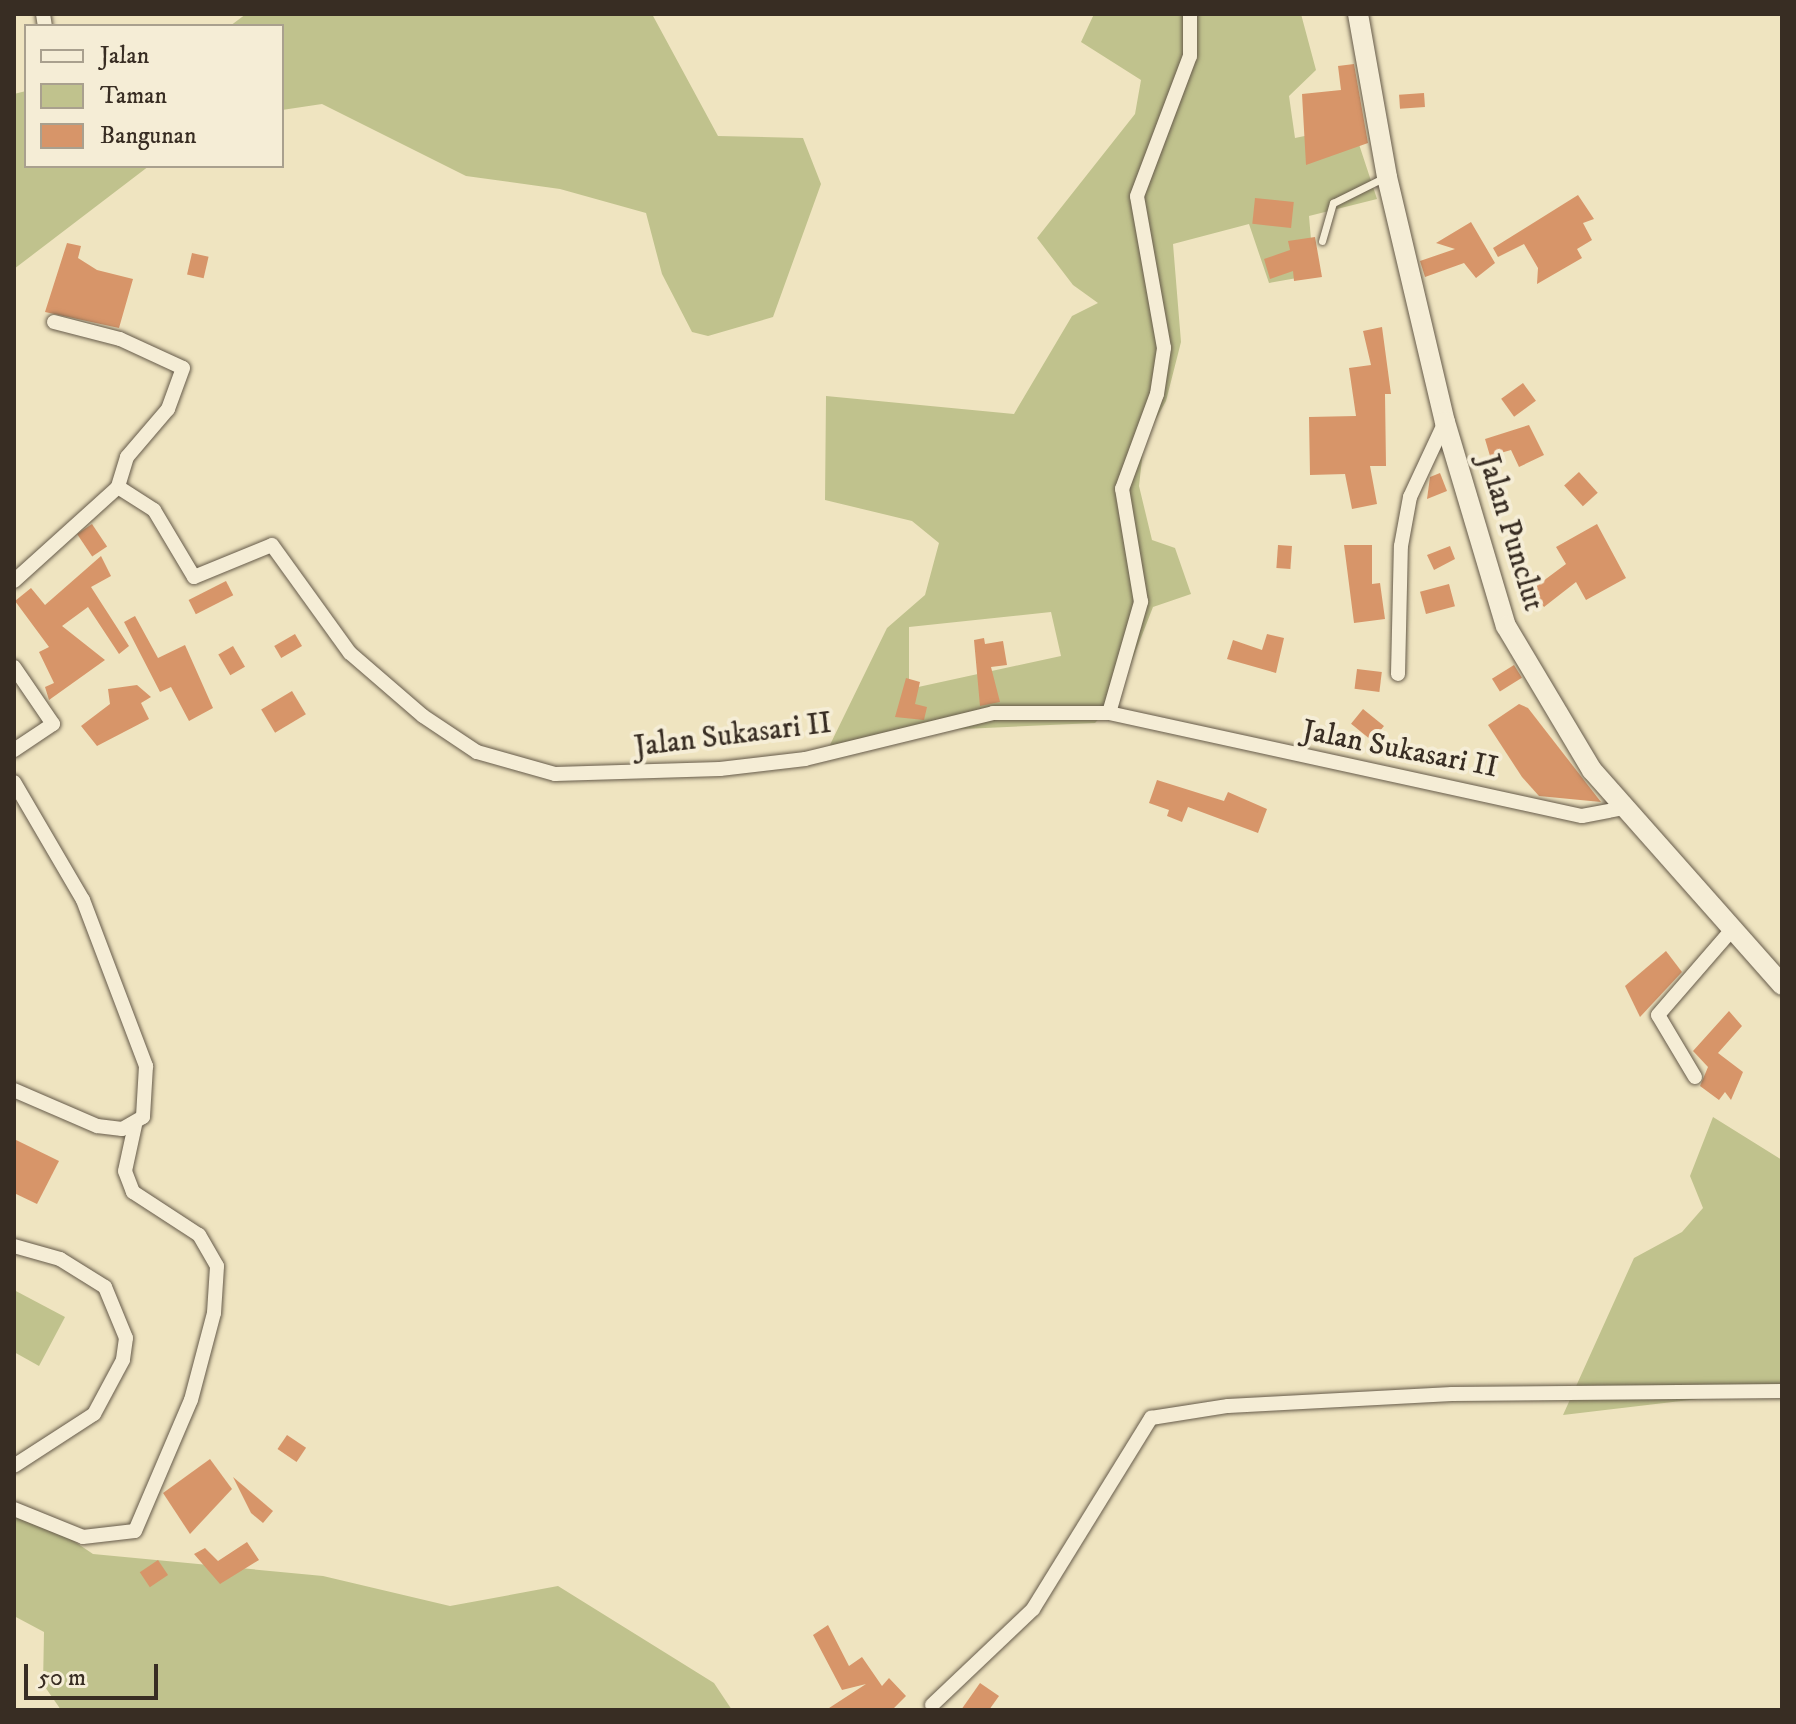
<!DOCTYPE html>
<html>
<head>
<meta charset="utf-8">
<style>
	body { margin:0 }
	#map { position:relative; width:1796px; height:1724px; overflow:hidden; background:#efe4c0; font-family:"IM FELL DW Pica",serif }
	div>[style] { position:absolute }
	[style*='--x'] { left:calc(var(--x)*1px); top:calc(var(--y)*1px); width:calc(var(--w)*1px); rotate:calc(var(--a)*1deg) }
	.green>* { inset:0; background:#c0c28d }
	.building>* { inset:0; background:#d79569; transform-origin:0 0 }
	.roads { filter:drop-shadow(0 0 2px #665b4a) drop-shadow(0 0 2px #665b4a) }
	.service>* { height:7px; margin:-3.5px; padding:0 3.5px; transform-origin:3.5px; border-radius:3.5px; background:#f5edd6 }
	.minor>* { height:14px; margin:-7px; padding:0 7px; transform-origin:7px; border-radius:7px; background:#f5edd6 }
	.secondary>* { height:20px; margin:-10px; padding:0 10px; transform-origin:10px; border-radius:10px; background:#f5edd6 }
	span { translate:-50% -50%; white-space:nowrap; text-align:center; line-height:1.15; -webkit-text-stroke:8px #f5edd6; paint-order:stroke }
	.street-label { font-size:30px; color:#382d23 }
	.frame { position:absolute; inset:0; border:16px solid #382d23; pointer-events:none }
	.legend { position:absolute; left:24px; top:24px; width:260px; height:144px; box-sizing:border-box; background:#f5edd6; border:2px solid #a9a08e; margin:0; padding:10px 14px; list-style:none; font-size:24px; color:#382d23 }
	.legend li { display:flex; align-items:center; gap:16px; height:40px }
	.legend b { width:40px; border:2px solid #a9a08e }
	.scale { position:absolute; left:24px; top:1664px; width:134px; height:36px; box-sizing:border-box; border:4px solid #382d23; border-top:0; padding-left:10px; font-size:24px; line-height:28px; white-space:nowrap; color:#382d23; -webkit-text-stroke:6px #f5edd6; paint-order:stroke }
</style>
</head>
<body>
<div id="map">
	<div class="green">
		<div style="clip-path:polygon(246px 14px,652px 14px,718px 136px,803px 138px,821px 184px,773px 317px,708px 336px,692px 332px,662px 274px,646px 213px,560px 189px,466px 176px,322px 104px,282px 110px,282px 26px,230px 26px)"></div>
		<div style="clip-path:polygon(evenodd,1094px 14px,1301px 14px,1316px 70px,1289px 96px,1295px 138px,1353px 126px,1377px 199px,1309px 216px,1314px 275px,1269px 283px,1249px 224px,1173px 244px,1181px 342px,1166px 401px,1144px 441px,1139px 486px,1152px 540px,1175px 548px,1191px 594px,1153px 607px,1117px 699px,1095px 723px,919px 731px,825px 755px,887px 628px,925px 595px,939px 543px,912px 521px,825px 500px,826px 396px,1014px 414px,1072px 316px,1098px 303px,1073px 285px,1037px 238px,1135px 114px,1141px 80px,1081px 42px,1094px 14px,1051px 612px,1061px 656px,909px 689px,909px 627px,1051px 612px)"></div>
		<div style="clip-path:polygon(26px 91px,26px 166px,149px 166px,14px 269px,14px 94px)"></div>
		<div style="clip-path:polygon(1713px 1117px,1782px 1160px,1782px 1389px,1563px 1415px,1634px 1258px,1682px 1232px,1703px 1208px,1690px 1176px)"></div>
		<div style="clip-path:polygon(14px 1290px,65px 1317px,39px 1366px,14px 1352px)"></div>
		<div style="clip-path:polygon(14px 1501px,93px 1554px,323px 1576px,450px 1606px,558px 1586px,714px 1683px,732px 1710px,61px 1710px,43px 1684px,44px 1632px,14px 1616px)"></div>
	</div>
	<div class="building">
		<div style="clip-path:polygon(1354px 64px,1368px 143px,1306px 165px,1302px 94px,1341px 90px,1338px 66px)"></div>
		<div style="left:1424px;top:93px;width:14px;height:25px;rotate:86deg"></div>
		<div style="clip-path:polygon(1578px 195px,1594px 219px,1583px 223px,1592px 240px,1577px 249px,1582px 258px,1537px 284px,1538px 268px,1524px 244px,1498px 257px,1493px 248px)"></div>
		<div style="left:1255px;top:198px;width:39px;height:26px;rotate:6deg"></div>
		<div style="clip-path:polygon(1471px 222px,1495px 263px,1476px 278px,1464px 263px,1425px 277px,1420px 261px,1455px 249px,1436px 243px)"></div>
		<div style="clip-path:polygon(1315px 237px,1322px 277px,1294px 281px,1293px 271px,1270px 279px,1264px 259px,1290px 250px,1288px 241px)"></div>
		<div style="clip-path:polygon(67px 243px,81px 246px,78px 258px,97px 270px,133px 279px,119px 328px,45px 312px)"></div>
		<div style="left:192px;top:253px;width:17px;height:22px;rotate:13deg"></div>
		<div style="clip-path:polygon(1382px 327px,1391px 394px,1385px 394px,1386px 466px,1370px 466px,1377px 504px,1352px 509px,1345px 474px,1310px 475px,1309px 417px,1356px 416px,1349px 368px,1371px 365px,1363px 331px)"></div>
		<div style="left:1523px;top:383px;width:22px;height:27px;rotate:54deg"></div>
		<div style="clip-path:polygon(1529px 425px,1544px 455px,1519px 467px,1511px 450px,1490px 456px,1485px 439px)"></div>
		<div style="left:1579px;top:472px;width:28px;height:20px;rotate:48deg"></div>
		<div style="clip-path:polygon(1440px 473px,1447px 491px,1427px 499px,1430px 477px)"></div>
		<div style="left:92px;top:524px;width:27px;height:18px;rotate:56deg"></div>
		<div style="clip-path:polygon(1597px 524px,1626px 578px,1586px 600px,1576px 582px,1544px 607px,1531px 590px,1566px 564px,1556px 547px)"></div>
		<div style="left:1278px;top:545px;width:14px;height:23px;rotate:4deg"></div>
		<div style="clip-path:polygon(1344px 545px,1372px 545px,1372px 584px,1380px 583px,1385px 619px,1354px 623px)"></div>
		<div style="clip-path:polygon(1450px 546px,1455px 559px,1434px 570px,1427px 555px)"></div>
		<div style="clip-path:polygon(101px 556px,111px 576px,91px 587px,129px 646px,119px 654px,88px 607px,62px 626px,105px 660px,49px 700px,45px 687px,54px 683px,39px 652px,49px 647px,15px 601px,31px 588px,45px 605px)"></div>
		<div style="left:226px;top:581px;width:16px;height:42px;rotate:63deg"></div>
		<div style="left:1449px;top:584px;width:23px;height:30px;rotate:75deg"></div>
		<div style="clip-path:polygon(135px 616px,158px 658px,185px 645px,213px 708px,189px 721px,171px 687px,160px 692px,124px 622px)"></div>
		<div style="left:295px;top:634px;width:14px;height:24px;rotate:60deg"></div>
		<div style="clip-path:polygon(1267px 634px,1284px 638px,1276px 673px,1227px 659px,1233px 640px,1262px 650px)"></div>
		<div style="clip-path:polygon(984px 638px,985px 644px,1003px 641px,1007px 665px,991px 667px,1000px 702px,980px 706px,974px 640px)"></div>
		<div style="left:233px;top:646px;width:24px;height:17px;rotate:60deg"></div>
		<div style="left:1514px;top:665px;width:15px;height:26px;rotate:58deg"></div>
		<div style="left:1357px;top:669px;width:25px;height:20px;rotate:7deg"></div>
		<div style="clip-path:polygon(906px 678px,920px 682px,915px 704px,927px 707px,924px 720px,895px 717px)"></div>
		<div style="clip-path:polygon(137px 685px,151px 697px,141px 703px,149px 719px,97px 746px,81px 726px,110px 704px,108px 689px)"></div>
		<div style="left:292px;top:691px;width:27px;height:36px;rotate:59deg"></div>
		<div style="clip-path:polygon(1519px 704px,1528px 708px,1601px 802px,1539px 796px,1522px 777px,1488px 725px)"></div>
		<div style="left:1363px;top:709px;width:27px;height:19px;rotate:39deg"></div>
		<div style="clip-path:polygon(1157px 780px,1224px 801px,1228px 792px,1267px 809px,1258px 833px,1188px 807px,1182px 822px,1167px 816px,1169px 810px,1149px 803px)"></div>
		<div style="clip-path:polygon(1666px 951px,1682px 972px,1640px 1017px,1625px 986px)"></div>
		<div style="clip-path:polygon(1729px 1011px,1742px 1026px,1718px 1053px,1743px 1072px,1731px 1100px,1725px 1092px,1719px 1100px,1700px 1086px,1708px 1067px,1693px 1051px)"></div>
		<div style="clip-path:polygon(14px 1139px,59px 1161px,37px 1204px,14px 1193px)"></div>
		<div style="left:287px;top:1435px;width:23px;height:17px;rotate:34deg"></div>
		<div style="clip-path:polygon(210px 1459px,232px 1489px,190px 1534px,163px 1493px)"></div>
		<div style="clip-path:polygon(233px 1477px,273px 1511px,263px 1523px,251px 1513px)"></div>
		<div style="clip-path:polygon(247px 1542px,259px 1560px,220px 1584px,194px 1554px,205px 1548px,218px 1561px)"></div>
		<div style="left:158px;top:1560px;width:18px;height:22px;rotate:56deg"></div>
		<div style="clip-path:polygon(828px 1625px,849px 1666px,862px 1657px,882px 1686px,889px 1678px,906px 1696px,892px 1710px,826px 1710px,866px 1684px,842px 1690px,813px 1635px)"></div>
		<div style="clip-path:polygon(980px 1683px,999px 1696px,989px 1710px,961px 1710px)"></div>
	</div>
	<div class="roads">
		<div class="service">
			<div style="--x:1322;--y:241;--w:40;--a:-74"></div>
			<div style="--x:1333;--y:203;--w:58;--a:-26.6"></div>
		</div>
		<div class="minor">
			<div style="--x:43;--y:14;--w:12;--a:81"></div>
			<div style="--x:54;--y:322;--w:68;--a:14.4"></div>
			<div style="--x:120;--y:339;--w:69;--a:24.7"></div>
			<div style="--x:183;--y:368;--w:44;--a:110.1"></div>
			<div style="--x:168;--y:409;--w:63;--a:130.5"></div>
			<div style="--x:127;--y:457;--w:31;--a:107"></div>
			<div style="--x:14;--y:581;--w:140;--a:-42.1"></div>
			<div style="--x:118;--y:487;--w:43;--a:32.6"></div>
			<div style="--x:154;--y:510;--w:78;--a:59.2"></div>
			<div style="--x:194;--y:577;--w:84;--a:-22.3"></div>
			<div style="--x:272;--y:545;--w:133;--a:54.2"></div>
			<div style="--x:350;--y:653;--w:96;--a:40.8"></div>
			<div style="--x:423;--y:716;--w:65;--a:33.7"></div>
			<div style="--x:477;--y:752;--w:81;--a:15.8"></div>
			<div style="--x:555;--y:774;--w:165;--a:-1.7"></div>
			<div style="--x:720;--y:769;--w:86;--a:-6.7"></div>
			<div style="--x:805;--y:759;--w:194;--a:-13.7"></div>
			<div style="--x:993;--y:713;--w:116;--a:0"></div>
			<div style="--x:1109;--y:713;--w:484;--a:12.3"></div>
			<div style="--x:1582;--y:816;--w:43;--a:-10.8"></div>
			<div style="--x:14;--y:667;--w:69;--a:55.6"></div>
			<div style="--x:53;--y:724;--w:47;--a:146.3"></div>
			<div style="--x:1398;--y:674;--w:128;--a:-88.7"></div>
			<div style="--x:1401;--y:546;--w:50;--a:-79.6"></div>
			<div style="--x:1410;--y:497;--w:83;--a:-65"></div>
			<div style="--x:1109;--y:713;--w:116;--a:-73.9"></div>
			<div style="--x:1141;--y:602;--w:115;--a:-99.5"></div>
			<div style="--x:1122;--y:489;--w:101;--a:-69.8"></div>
			<div style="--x:1157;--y:394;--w:47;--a:-81.3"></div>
			<div style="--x:1164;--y:348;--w:154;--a:-100.1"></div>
			<div style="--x:1137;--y:196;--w:150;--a:-69.3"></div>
			<div style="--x:1190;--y:56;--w:42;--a:-90"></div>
			<div style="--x:14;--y:782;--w:137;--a:59.7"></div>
			<div style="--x:83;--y:900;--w:178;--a:69.2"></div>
			<div style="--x:146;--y:1066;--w:51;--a:93.4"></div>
			<div style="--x:143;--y:1117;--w:24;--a:150"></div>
			<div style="--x:122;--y:1129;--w:25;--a:-173"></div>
			<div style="--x:97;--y:1126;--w:90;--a:-156.6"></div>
			<div style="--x:1695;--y:1077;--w:72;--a:-120.8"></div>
			<div style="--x:1658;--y:1015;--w:110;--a:-49.1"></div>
			<div style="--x:14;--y:1246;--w:48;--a:15.8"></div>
			<div style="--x:60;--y:1259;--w:53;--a:31.9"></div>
			<div style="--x:105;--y:1287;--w:55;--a:67.6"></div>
			<div style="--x:126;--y:1338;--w:22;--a:98"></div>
			<div style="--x:123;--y:1360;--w:61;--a:118.2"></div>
			<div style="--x:94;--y:1414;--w:95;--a:147"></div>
			<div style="--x:14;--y:1509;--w:74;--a:22.1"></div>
			<div style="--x:83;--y:1537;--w:52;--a:-6.6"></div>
			<div style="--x:135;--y:1531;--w:142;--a:-66.9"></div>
			<div style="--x:191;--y:1400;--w:90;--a:-75.2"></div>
			<div style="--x:214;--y:1313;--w:47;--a:-86.3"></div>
			<div style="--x:217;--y:1266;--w:36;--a:-120"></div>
			<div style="--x:199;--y:1235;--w:79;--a:-146.9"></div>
			<div style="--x:133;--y:1192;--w:22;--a:-111"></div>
			<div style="--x:125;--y:1171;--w:47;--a:-77.7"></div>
			<div style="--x:932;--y:1705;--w:139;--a:-43.5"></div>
			<div style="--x:1033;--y:1609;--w:225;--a:-58.3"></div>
			<div style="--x:1151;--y:1418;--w:78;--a:-8.9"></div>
			<div style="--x:1228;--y:1406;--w:224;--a:-3.1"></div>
			<div style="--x:1452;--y:1394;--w:330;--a:-0.5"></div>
		</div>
		<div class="secondary">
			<div style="--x:1358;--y:14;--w:166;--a:79.9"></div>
			<div style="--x:1387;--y:177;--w:252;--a:76.7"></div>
			<div style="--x:1445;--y:422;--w:213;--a:73.4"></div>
			<div style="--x:1506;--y:626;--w:168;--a:59.2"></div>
			<div style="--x:1592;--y:770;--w:287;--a:48.5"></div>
		</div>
	</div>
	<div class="street-label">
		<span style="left:1510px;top:533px;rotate:73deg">Jalan Punclut</span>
		<span style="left:733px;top:736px;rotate:-7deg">Jalan Sukasari II</span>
		<span style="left:1400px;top:750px;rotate:11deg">Jalan Sukasari II</span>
	</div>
	<div class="frame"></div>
	<ul class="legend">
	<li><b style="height:10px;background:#f5edd6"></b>Jalan</li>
	<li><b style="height:22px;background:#c0c28d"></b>Taman</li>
	<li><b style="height:22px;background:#d79569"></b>Bangunan</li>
	</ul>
	<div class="scale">50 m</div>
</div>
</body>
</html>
